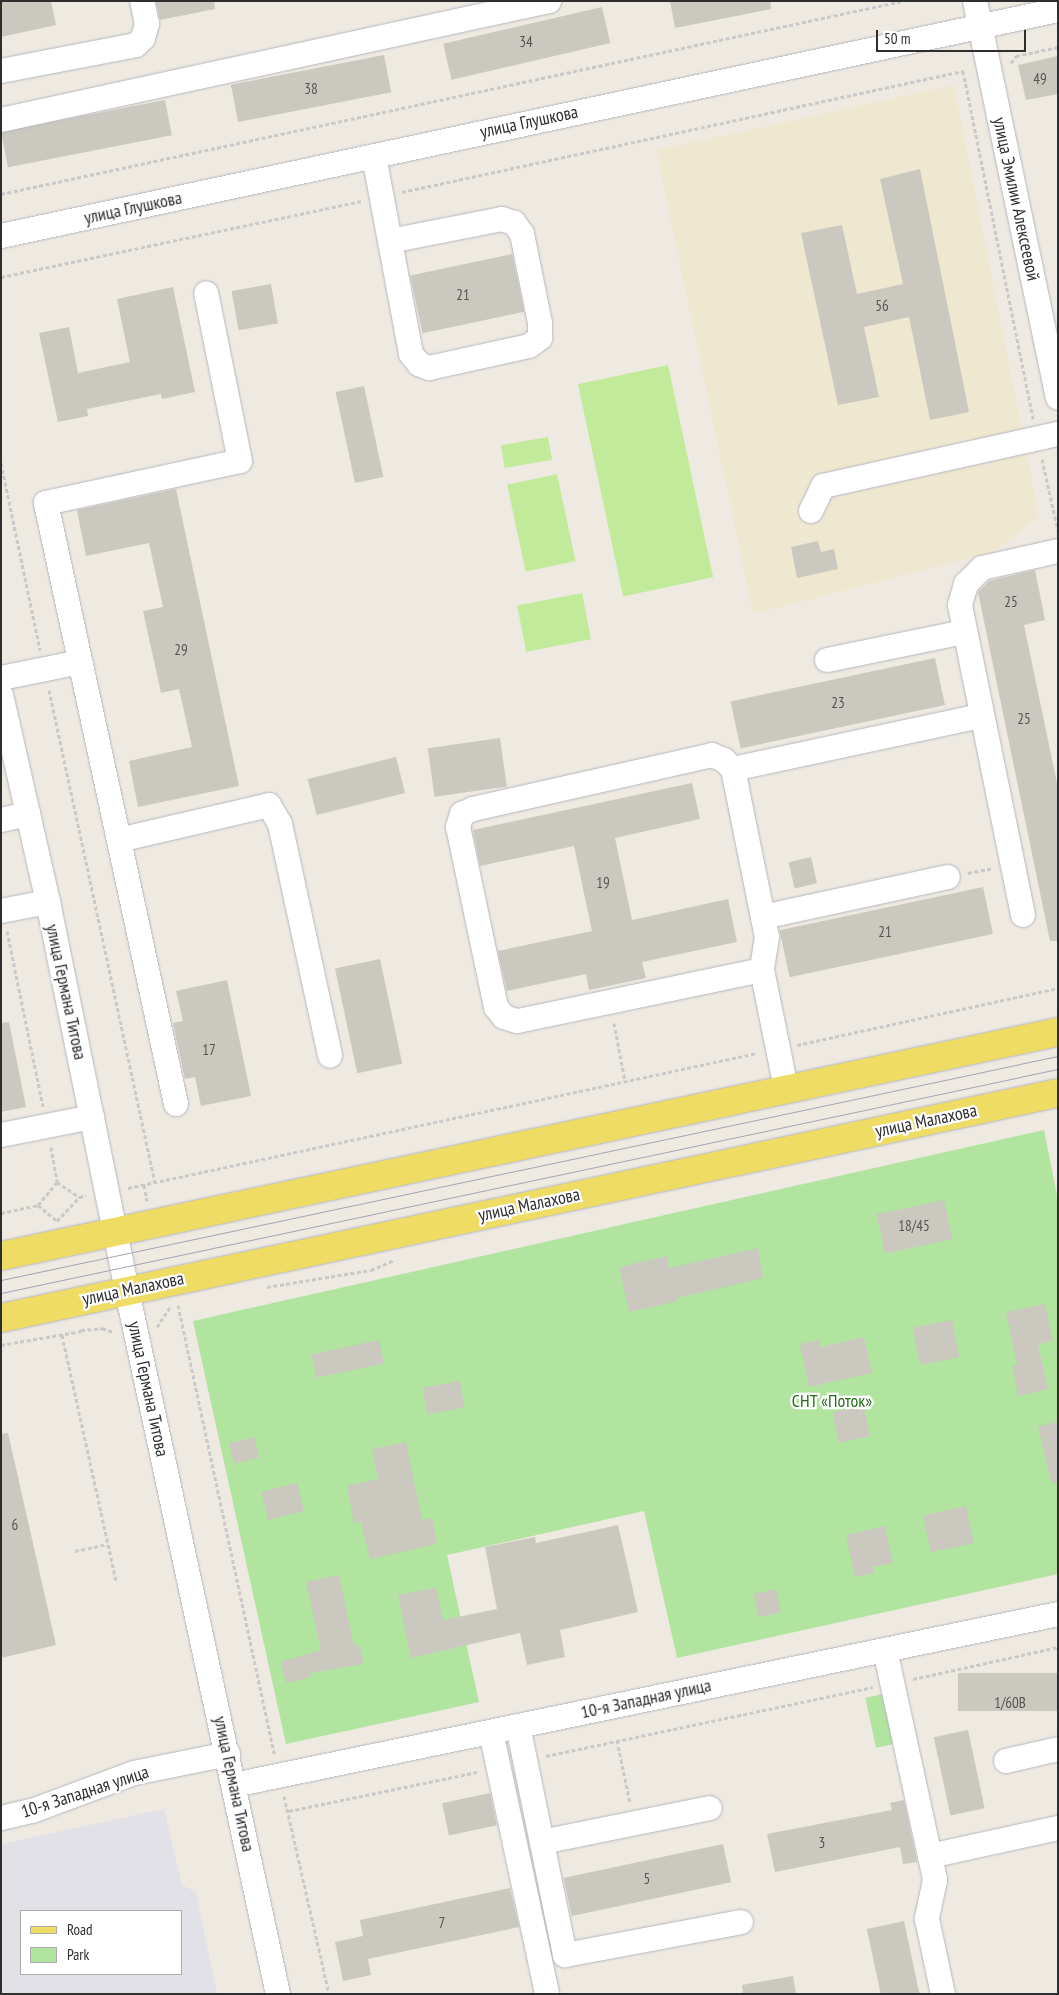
<!DOCTYPE html>
<html>
<head>
<meta charset="utf-8">
<style>
	body { margin:0 }
	#map { position:relative; width:1059px; height:1995px; overflow:hidden; background:#eeeae1; font-family:"PT Sans Narrow",sans-serif }
	div>[style] { position:absolute }
	[style*='--x'] { left:calc(var(--x)*1px); top:calc(var(--y)*1px); width:calc(var(--w)*1px); rotate:calc(var(--a)*1deg) }
	.industrial>* { inset:0; background:#e3e1e8 }
	.education>* { inset:0; background:#efe8d1 }
	.green>* { inset:0; background:#b0e49f; transform-origin:0 0 }
	.pitch>* { inset:0; background:#c1ea9b; transform-origin:0 0 }
	.building>* { inset:0; background:#cac8bf; transform-origin:0 0 }
	.path>* { height:3px; margin-top:-1.5px; transform-origin:0; background:repeating-linear-gradient(90deg,#c9c9c9 0 4px,transparent 0 6.5px) }
	.roads { filter:drop-shadow(0 0 1px #b4b5c0) drop-shadow(0 0 1px #b4b5c0) }
	.minor>* { height:24px; margin:-12px; padding:0 12px; transform-origin:12px; border-radius:12px; background:#fff }
	.major>* { height:28px; margin:-14px; padding:0 14px; transform-origin:14px; border-radius:14px; background:#efdc65 }
	.tram>* { height:1px; margin:-0.5px; padding:0 0.5px; transform-origin:0.5px; border-radius:0.5px; background:#a3a4b7 }
	span { translate:-50% -50%; white-space:nowrap; text-align:center; line-height:1.15; -webkit-text-stroke:4.5px #fff; paint-order:stroke }
	.number-label { font-size:15px; color:#555452 }
	.number-label span { -webkit-text-stroke-width:0 }
	.street-label { font-size:18px; color:#2e2e2e }
	.park-label { font-size:18px; color:#266c1c }
	.frame { position:absolute; inset:0; border:2px solid #2e2e2e; pointer-events:none }
	.legend { position:absolute; left:20px; top:1910px; width:162px; height:65px; box-sizing:border-box; background:#fff; border:1px solid #ababab; margin:0; padding:6px 9px; list-style:none; font-size:15px; color:#2e2e2e }
	.legend li { display:flex; align-items:center; gap:10px; height:25px }
	.legend b { width:25px; border:1px solid #ababab }
	.scale { position:absolute; left:876px; top:30px; width:150px; height:22px; box-sizing:border-box; border:2px solid #2e2e2e; border-top:0; padding-left:6px; font-size:15px; line-height:18px; white-space:nowrap; color:#2e2e2e; -webkit-text-stroke:4px #fff; paint-order:stroke }
</style>
</head>
<body>
<div id="map">
	<div class="industrial">
		<div style="clip-path:polygon(evenodd,164px 1809px,182px 1885px,196px 1892px,217px 1994px,1px 1994px,1px 1844px,164px 1809px,21px 1911px,181px 1911px,181px 1974px,21px 1974px,21px 1911px)"></div>
	</div>
	<div class="education">
		<div style="clip-path:polygon(954px 85px,1039px 516px,994px 552px,753px 614px,656px 150px)"></div>
	</div>
	<div class="green">
		<div style="clip-path:polygon(1044px 1130px,1058px 1200px,1058px 1574px,677px 1658px,644px 1511px,447px 1555px,479px 1702px,286px 1744px,193px 1321px)"></div>
		<div style="left:883px;top:1694px;width:51px;height:18px;rotate:78deg"></div>
	</div>
	<div class="pitch">
		<div style="left:668px;top:365px;width:217px;height:92px;rotate:78deg"></div>
		<div style="left:548px;top:437px;width:23px;height:48px;rotate:80deg"></div>
		<div style="left:557px;top:474px;width:89px;height:51px;rotate:78deg"></div>
		<div style="left:582px;top:593px;width:47px;height:66px;rotate:79deg"></div>
	</div>
	<div class="building">
		<div style="clip-path:polygon(1px 1px,51px 1px,56px 25px,1px 37px)"></div>
		<div style="clip-path:polygon(156px 1px,214px 1px,215px 9px,160px 20px)"></div>
		<div style="clip-path:polygon(670px 1px,770px 1px,771px 9px,675px 28px)"></div>
		<div style="left:602px;top:7px;width:37px;height:163px;rotate:77deg"></div>
		<div style="left:384px;top:55px;width:38px;height:156px;rotate:79deg"></div>
		<div style="clip-path:polygon(1058px 56px,1058px 94px,1026px 100px,1018px 65px)"></div>
		<div style="left:165px;top:100px;width:36px;height:167px;rotate:79deg"></div>
		<div style="clip-path:polygon(920px 169px,969px 412px,930px 420px,909px 317px,864px 327px,879px 397px,838px 405px,801px 233px,842px 225px,857px 294px,903px 284px,880px 179px)"></div>
		<div style="left:512px;top:254px;width:59px;height:104px;rotate:78deg"></div>
		<div style="left:271px;top:284px;width:40px;height:40px;rotate:80deg"></div>
		<div style="clip-path:polygon(173px 287px,195px 392px,162px 399px,161px 394px,87px 409px,88px 416px,58px 422px,39px 333px,69px 327px,78px 373px,130px 362px,117px 299px)"></div>
		<div style="left:364px;top:386px;width:93px;height:29px;rotate:78deg"></div>
		<div style="clip-path:polygon(176px 489px,239px 786px,138px 807px,129px 761px,192px 747px,179px 689px,161px 693px,143px 611px,163px 607px,149px 543px,86px 556px,77px 510px)"></div>
		<div style="clip-path:polygon(818px 541px,821px 552px,834px 549px,838px 569px,797px 578px,791px 547px)"></div>
		<div style="clip-path:polygon(1035px 570px,1045px 620px,1024px 625px,1058px 788px,1058px 941px,1050px 941px,978px 592px,989px 581px)"></div>
		<div style="left:935px;top:658px;width:48px;height:209px;rotate:78deg"></div>
		<div style="left:500px;top:738px;width:49px;height:73px;rotate:82deg"></div>
		<div style="left:396px;top:757px;width:37px;height:91px;rotate:76deg"></div>
		<div style="clip-path:polygon(692px 783px,700px 819px,615px 838px,632px 920px,728px 899px,737px 942px,642px 962px,646px 978px,589px 990px,586px 974px,507px 991px,498px 951px,592px 931px,574px 846px,480px 866px,473px 830px)"></div>
		<div style="left:811px;top:857px;width:27px;height:23px;rotate:77deg"></div>
		<div style="left:983px;top:887px;width:48px;height:208px;rotate:78deg"></div>
		<div style="left:380px;top:959px;width:107px;height:46px;rotate:78deg"></div>
		<div style="clip-path:polygon(227px 980px,251px 1096px,201px 1106px,195px 1077px,185px 1079px,173px 1023px,183px 1021px,176px 991px)"></div>
		<div style="clip-path:polygon(9px 1022px,26px 1107px,1px 1112px,1px 1023px)"></div>
		<div style="left:944px;top:1200px;width:40px;height:69px;rotate:78deg"></div>
		<div style="clip-path:polygon(758px 1248px,763px 1278px,677px 1298px,678px 1301px,629px 1312px,619px 1267px,667px 1256px,670px 1268px)"></div>
		<div style="clip-path:polygon(1045px 1304px,1053px 1341px,1038px 1344px,1048px 1389px,1018px 1396px,1012px 1367px,1017px 1365px,1006px 1312px)"></div>
		<div style="left:952px;top:1320px;width:38px;height:40px;rotate:79deg"></div>
		<div style="clip-path:polygon(864px 1337px,872px 1373px,809px 1387px,800px 1344px,819px 1340px,820px 1347px)"></div>
		<div style="left:379px;top:1340px;width:24px;height:69px;rotate:78deg"></div>
		<div style="left:460px;top:1381px;width:27px;height:38px;rotate:80deg"></div>
		<div style="left:864px;top:1406px;width:31px;height:32px;rotate:79deg"></div>
		<div style="clip-path:polygon(1058px 1422px,1058px 1482px,1051px 1483px,1038px 1426px)"></div>
		<div style="clip-path:polygon(8px 1433px,56px 1645px,1px 1658px,1px 1434px)"></div>
		<div style="left:254px;top:1437px;width:21px;height:26px;rotate:76deg"></div>
		<div style="clip-path:polygon(406px 1442px,422px 1520px,432px 1518px,437px 1544px,370px 1559px,361px 1522px,354px 1523px,347px 1486px,378px 1479px,372px 1449px)"></div>
		<div style="left:297px;top:1483px;width:29px;height:37px;rotate:76deg"></div>
		<div style="left:966px;top:1506px;width:38px;height:44px;rotate:78deg"></div>
		<div style="clip-path:polygon(618px 1525px,638px 1612px,560px 1630px,565px 1657px,527px 1665px,520px 1633px,411px 1658px,398px 1595px,436px 1588px,443px 1620px,497px 1609px,485px 1547px,535px 1537px,536px 1543px)"></div>
		<div style="clip-path:polygon(885px 1526px,893px 1563px,873px 1567px,875px 1573px,855px 1577px,846px 1535px)"></div>
		<div style="clip-path:polygon(339px 1575px,354px 1646px,359px 1644px,364px 1664px,310px 1673px,311px 1677px,286px 1683px,281px 1662px,321px 1650px,306px 1582px)"></div>
		<div style="left:776px;top:1589px;width:24px;height:23px;rotate:78deg"></div>
		<div style="left:1058px;top:1673px;width:38px;height:100px;rotate:90deg"></div>
		<div style="left:968px;top:1730px;width:80px;height:35px;rotate:78deg"></div>
		<div style="left:490px;top:1793px;width:33px;height:49px;rotate:78deg"></div>
		<div style="clip-path:polygon(904px 1800px,917px 1862px,903px 1864px,900px 1847px,775px 1872px,767px 1834px,892px 1810px,890px 1803px)"></div>
		<div style="left:723px;top:1844px;width:39px;height:163px;rotate:78deg"></div>
		<div style="clip-path:polygon(510px 1888px,519px 1927px,368px 1959px,371px 1975px,343px 1981px,335px 1942px,363px 1936px,360px 1920px)"></div>
		<div style="left:904px;top:1921px;width:75px;height:38px;rotate:78deg"></div>
		<div style="clip-path:polygon(793px 1976px,796px 1994px,743px 1994px,742px 1985px)"></div>
	</div>
	<div class="path">
		<div style="--x:1011;--y:63;--w:9;--a:-54"></div>
		<div style="--x:1016;--y:56;--w:43;--a:-12.1"></div>
		<div style="--x:402;--y:192;--w:574;--a:-12.17"></div>
		<div style="--x:963;--y:71;--w:355;--a:78.6"></div>
		<div style="--x:1;--y:194;--w:921;--a:-12.09"></div>
		<div style="--x:1;--y:277;--w:368;--a:-11.9"></div>
		<div style="--x:1042;--y:459;--w:74;--a:77.5"></div>
		<div style="--x:1;--y:463;--w:191;--a:78.2"></div>
		<div style="--x:49;--y:690;--w:504;--a:77.87"></div>
		<div style="--x:968;--y:873;--w:25;--a:-11"></div>
		<div style="--x:7;--y:931;--w:179;--a:78.4"></div>
		<div style="--x:614;--y:1023;--w:59;--a:79.3"></div>
		<div style="--x:797;--y:1045;--w:267;--a:-12.3"></div>
		<div style="--x:51;--y:1147;--w:36;--a:80"></div>
		<div style="--x:144;--y:1185;--w:16;--a:79"></div>
		<div style="--x:128;--y:1188;--w:643;--a:-12.11"></div>
		<div style="--x:38;--y:1205;--w:25;--a:40"></div>
		<div style="--x:57;--y:1221;--w:33;--a:-47"></div>
		<div style="--x:1;--y:1213;--w:38;--a:-12"></div>
		<div style="--x:38;--y:1205;--w:30;--a:-50"></div>
		<div style="--x:57;--y:1182;--w:27;--a:34"></div>
		<div style="--x:79;--y:1197;--w:7;--a:-8"></div>
		<div style="--x:267;--y:1287;--w:105;--a:-9.3"></div>
		<div style="--x:371;--y:1270;--w:25;--a:-23"></div>
		<div style="--x:178;--y:1305;--w:461;--a:77.9"></div>
		<div style="--x:157;--y:1327;--w:24;--a:-57"></div>
		<div style="--x:81;--y:1330;--w:21;--a:-5"></div>
		<div style="--x:102;--y:1328;--w:12;--a:20"></div>
		<div style="--x:62;--y:1335;--w:251;--a:77.6"></div>
		<div style="--x:1;--y:1345;--w:82;--a:-9.8"></div>
		<div style="--x:75;--y:1551;--w:33;--a:-12"></div>
		<div style="--x:913;--y:1679;--w:148;--a:-12.4"></div>
		<div style="--x:617;--y:1740;--w:64;--a:78.3"></div>
		<div style="--x:546;--y:1756;--w:334;--a:-11.9"></div>
		<div style="--x:284;--y:1796;--w:203;--a:77.2"></div>
		<div style="--x:289;--y:1811;--w:192;--a:-11.7"></div>
	</div>
	<div class="roads">
		<div class="minor">
			<div style="--x:975;--y:1;--w:405;--a:78.2"></div>
			<div style="--x:1;--y:71;--w:137;--a:-10.9"></div>
			<div style="--x:136;--y:45;--w:10;--a:-45"></div>
			<div style="--x:143;--y:38;--w:15;--a:-74"></div>
			<div style="--x:147;--y:24;--w:24;--a:-102"></div>
			<div style="--x:1;--y:120;--w:561;--a:-12.25"></div>
			<div style="--x:374;--y:156;--w:201;--a:79.4"></div>
			<div style="--x:411;--y:354;--w:13;--a:51"></div>
			<div style="--x:419;--y:364;--w:11;--a:22"></div>
			<div style="--x:429;--y:368;--w:102;--a:-12.4"></div>
			<div style="--x:529;--y:346;--w:14;--a:-36"></div>
			<div style="--x:540;--y:338;--w:15;--a:-90"></div>
			<div style="--x:540;--y:323;--w:91;--a:-101.4"></div>
			<div style="--x:522;--y:234;--w:14;--a:-126"></div>
			<div style="--x:514;--y:223;--w:13;--a:-162"></div>
			<div style="--x:502;--y:219;--w:114;--a:168.9"></div>
			<div style="--x:1;--y:236;--w:1081;--a:-12.07"></div>
			<div style="--x:811;--y:511;--w:28;--a:-64"></div>
			<div style="--x:823;--y:486;--w:241;--a:-12.5"></div>
			<div style="--x:827;--y:660;--w:139;--a:-11.6"></div>
			<div style="--x:1;--y:678;--w:81;--a:-11.4"></div>
			<div style="--x:1;--y:695;--w:212;--a:77.2"></div>
			<div style="--x:48;--y:902;--w:397;--a:78.5"></div>
			<div style="--x:127;--y:1291;--w:719;--a:77.88"></div>
			<div style="--x:733;--y:769;--w:171;--a:78.6"></div>
			<div style="--x:767;--y:937;--w:33;--a:99"></div>
			<div style="--x:1;--y:820;--w:28;--a:-13"></div>
			<div style="--x:119;--y:840;--w:154;--a:-13.1"></div>
			<div style="--x:269;--y:805;--w:22;--a:60"></div>
			<div style="--x:280;--y:824;--w:237;--a:77.8"></div>
			<div style="--x:1;--y:911;--w:48;--a:-10.8"></div>
			<div style="--x:1023;--y:915;--w:316;--a:-101.5"></div>
			<div style="--x:960;--y:605;--w:22;--a:-74"></div>
			<div style="--x:966;--y:584;--w:23;--a:-45"></div>
			<div style="--x:982;--y:568;--w:78;--a:-12.6"></div>
			<div style="--x:763;--y:917;--w:189;--a:-12.2"></div>
			<div style="--x:786;--y:1088;--w:120;--a:-101.5"></div>
			<div style="--x:762;--y:970;--w:250;--a:168.2"></div>
			<div style="--x:517;--y:1021;--w:14;--a:-163"></div>
			<div style="--x:504;--y:1017;--w:13;--a:-129"></div>
			<div style="--x:496;--y:1007;--w:184;--a:-101.9"></div>
			<div style="--x:458;--y:827;--w:14;--a:-73"></div>
			<div style="--x:462;--y:814;--w:12;--a:-24"></div>
			<div style="--x:473;--y:809;--w:245;--a:-12.7"></div>
			<div style="--x:712;--y:755;--w:13;--a:23"></div>
			<div style="--x:724;--y:760;--w:13;--a:45"></div>
			<div style="--x:733;--y:769;--w:254;--a:-12.1"></div>
			<div style="--x:176;--y:1104;--w:615;--a:-102.21"></div>
			<div style="--x:46;--y:503;--w:198;--a:-12.2"></div>
			<div style="--x:240;--y:461;--w:171;--a:-101.4"></div>
			<div style="--x:1;--y:1135;--w:93;--a:-11.2"></div>
			<div style="--x:885;--y:1650;--w:211;--a:77.7"></div>
			<div style="--x:930;--y:1856;--w:131;--a:-12.3"></div>
			<div style="--x:518;--y:1726;--w:234;--a:78.4"></div>
			<div style="--x:565;--y:1955;--w:179;--a:-10.6"></div>
			<div style="--x:491;--y:1732;--w:268;--a:77.9"></div>
			<div style="--x:1006;--y:1761;--w:53;--a:-13"></div>
			<div style="--x:234;--y:1785;--w:842;--a:-11.72"></div>
			<div style="--x:1;--y:1818;--w:32;--a:-13"></div>
			<div style="--x:32;--y:1811;--w:109;--a:-20.4"></div>
			<div style="--x:134;--y:1773;--w:96;--a:-11.4"></div>
			<div style="--x:542;--y:1842;--w:171;--a:-11.4"></div>
			<div style="--x:930;--y:1856;--w:25;--a:78"></div>
			<div style="--x:935;--y:1880;--w:40;--a:102"></div>
			<div style="--x:927;--y:1919;--w:77;--a:78"></div>
		</div>
		<div class="major">
			<div style="--x:1;--y:1256;--w:1080;--a:-11.97"></div>
			<div style="--x:1;--y:1318;--w:1081;--a:-12.02"></div>
		</div>
	</div>
	<div class="tram">
		<div style="--x:1;--y:1280;--w:1080;--a:-11.97"></div>
		<div style="--x:1;--y:1293;--w:1080;--a:-11.97"></div>
	</div>
	<div class="number-label">
		<span style="left:526px;top:42px">34</span>
		<span style="left:1040px;top:79px">49</span>
		<span style="left:311px;top:89px">38</span>
		<span style="left:463px;top:295px">21</span>
		<span style="left:882px;top:306px">56</span>
		<span style="left:1011px;top:602px">25</span>
		<span style="left:181px;top:650px">29</span>
		<span style="left:838px;top:703px">23</span>
		<span style="left:1024px;top:719px">25</span>
		<span style="left:603px;top:883px">19</span>
		<span style="left:885px;top:932px">21</span>
		<span style="left:209px;top:1050px">17</span>
		<span style="left:914px;top:1226px">18/45</span>
		<span style="left:15px;top:1525px">6</span>
		<span style="left:1010px;top:1703px">1/60В</span>
		<span style="left:822px;top:1843px">3</span>
		<span style="left:647px;top:1879px">5</span>
		<span style="left:442px;top:1923px">7</span>
	</div>
	<div class="street-label">
		<span style="left:529px;top:122px;rotate:-12deg">улица Глушкова</span>
		<span style="left:1016px;top:199px;rotate:78deg">улица Эмилии Алексеевой</span>
		<span style="left:133px;top:208px;rotate:-12deg">улица Глушкова</span>
		<span style="left:66px;top:992px;rotate:78deg">улица Германа Титова</span>
		<span style="left:926px;top:1121px;rotate:-12deg">улица Малахова</span>
		<span style="left:529px;top:1205px;rotate:-12deg">улица Малахова</span>
		<span style="left:133px;top:1289px;rotate:-12deg">улица Малахова</span>
		<span style="left:148px;top:1389px;rotate:78deg">улица Германа Титова</span>
		<span style="left:646px;top:1699px;rotate:-12deg">10-я Западная улица</span>
		<span style="left:234px;top:1784px;rotate:78deg">улица Германа Титова</span>
		<span style="left:85px;top:1792px;rotate:-18deg">10-я Западная улица</span>
	</div>
	<div class="park-label">
		<span style="left:832px;top:1401px">СНТ «Поток»</span>
	</div>
	<div class="frame"></div>
	<ul class="legend">
	<li><b style="height:6px;background:#efdc65"></b>Road</li>
	<li><b style="height:14px;background:#b0e49f"></b>Park</li>
	</ul>
	<div class="scale">50 m</div>
</div>
</body>
</html>
